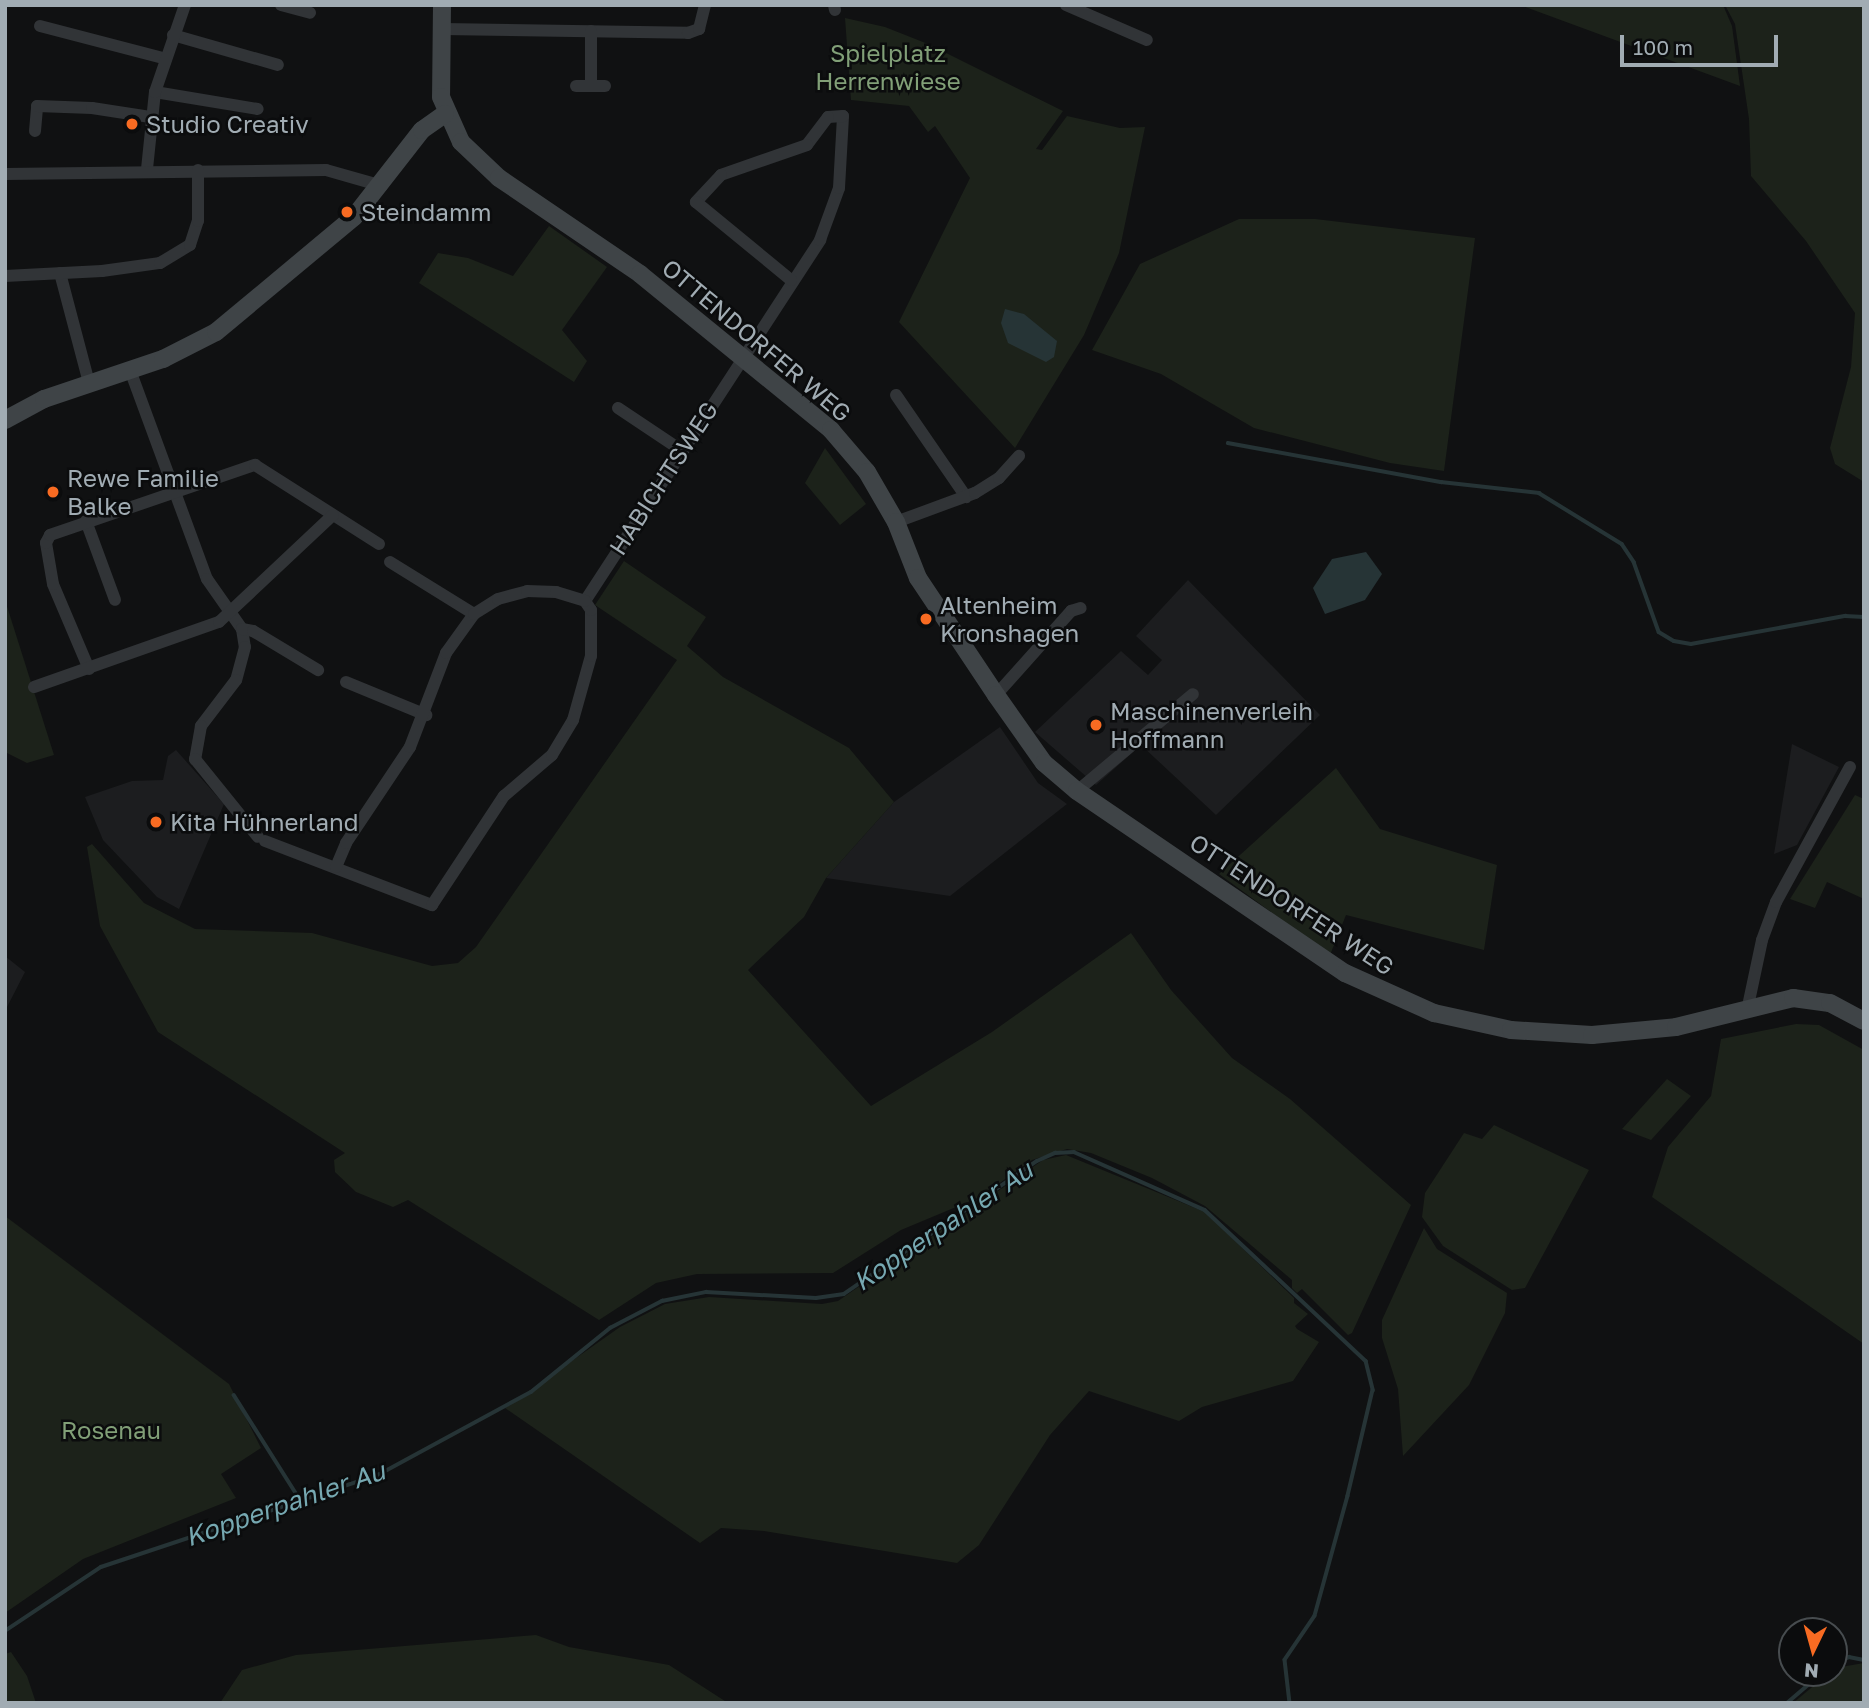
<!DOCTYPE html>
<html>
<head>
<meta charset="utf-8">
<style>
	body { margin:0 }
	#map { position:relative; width:1869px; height:1708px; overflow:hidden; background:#101112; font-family:"Golos Text",sans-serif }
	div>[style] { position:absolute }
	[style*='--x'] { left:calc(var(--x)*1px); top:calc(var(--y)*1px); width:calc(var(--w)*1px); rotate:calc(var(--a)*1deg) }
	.built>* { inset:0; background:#1c1d1f }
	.green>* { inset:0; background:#1c221a }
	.water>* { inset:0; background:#263436 }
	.stream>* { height:3.5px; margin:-1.75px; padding:0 1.75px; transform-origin:1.75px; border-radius:1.75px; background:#263436 }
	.street>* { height:12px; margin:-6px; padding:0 6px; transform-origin:6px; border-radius:6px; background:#313437 }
	.secondary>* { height:18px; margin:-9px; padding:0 9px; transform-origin:9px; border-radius:9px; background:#3f4447 }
	.dots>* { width:19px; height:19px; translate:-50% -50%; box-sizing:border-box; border:4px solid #0b0c0d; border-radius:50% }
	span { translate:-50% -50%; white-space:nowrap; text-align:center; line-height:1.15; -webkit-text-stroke:5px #0b0c0d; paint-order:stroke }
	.park-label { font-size:24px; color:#819f77 }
	.poi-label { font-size:24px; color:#a1acb3 }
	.left { translate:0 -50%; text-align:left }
	.street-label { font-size:24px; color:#a1acb3 }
	.water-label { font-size:26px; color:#76a8b1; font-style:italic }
	.frame { position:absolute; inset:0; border:7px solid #a1acb3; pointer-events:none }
	.north { position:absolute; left:1778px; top:1617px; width:70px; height:70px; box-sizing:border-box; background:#0b0c0d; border:2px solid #474c4f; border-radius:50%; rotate:185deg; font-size:19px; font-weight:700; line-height:28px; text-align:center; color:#a1acb3 }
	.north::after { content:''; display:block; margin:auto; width:24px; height:32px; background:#f86b22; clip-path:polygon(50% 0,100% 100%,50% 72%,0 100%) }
	.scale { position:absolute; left:1620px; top:35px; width:158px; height:32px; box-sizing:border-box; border:4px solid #a1acb3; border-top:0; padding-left:9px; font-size:21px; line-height:24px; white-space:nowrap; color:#a1acb3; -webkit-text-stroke:5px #0b0c0d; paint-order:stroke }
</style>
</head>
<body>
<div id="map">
	<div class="built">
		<div style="clip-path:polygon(1188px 580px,1320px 715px,1216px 815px,1141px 745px,1096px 785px,1035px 732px,1121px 651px,1148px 675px,1162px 660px,1136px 636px)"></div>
		<div style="clip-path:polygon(1000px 727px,1038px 783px,1067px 804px,950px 896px,826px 878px,894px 802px)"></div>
		<div style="clip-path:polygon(1792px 744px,1839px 767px,1797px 845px,1774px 854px)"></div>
		<div style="clip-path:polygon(176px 750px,224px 804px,179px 909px,157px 897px,103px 840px,85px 797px,132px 781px,163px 780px,168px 756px)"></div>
		<div style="clip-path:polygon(5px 956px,25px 972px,5px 1011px)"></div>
	</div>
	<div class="green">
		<div style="clip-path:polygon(1520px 5px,1723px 5px,1732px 26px,1740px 86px)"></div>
		<div style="clip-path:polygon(1725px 5px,1864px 5px,1864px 482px,1835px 464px,1830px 448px,1851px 367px,1855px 313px,1806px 241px,1751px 176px,1749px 119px,1735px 24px)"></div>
		<div style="clip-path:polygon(845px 18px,885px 27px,928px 44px,1063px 111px,1036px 149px,1042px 150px,1067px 116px,1120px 128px,1145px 127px,1119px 253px,1084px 335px,1015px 448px,899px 322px,970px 178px,935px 126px,928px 132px,909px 106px,851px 100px)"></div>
		<div style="clip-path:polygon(1239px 219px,1315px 219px,1475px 238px,1444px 471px,1390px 463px,1254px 428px,1161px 374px,1092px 350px,1140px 264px)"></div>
		<div style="clip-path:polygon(549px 226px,607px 267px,562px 330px,587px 361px,574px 382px,419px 283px,438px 253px,468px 258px,513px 276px)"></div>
		<div style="clip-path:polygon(825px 448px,866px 504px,840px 525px,805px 483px)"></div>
		<div style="clip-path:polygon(624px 561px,706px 617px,687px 646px,723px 677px,849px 748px,894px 802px,826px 878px,804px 917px,748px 970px,871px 1106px,992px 1032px,1131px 933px,1171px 990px,1232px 1058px,1290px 1099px,1411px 1205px,1352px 1333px,1348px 1335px,1302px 1289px,1297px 1293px,1292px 1288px,1292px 1280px,1205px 1206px,1152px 1178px,1091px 1153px,1067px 1149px,1032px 1160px,980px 1197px,901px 1230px,833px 1273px,697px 1274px,656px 1283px,599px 1320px,408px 1200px,393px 1207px,356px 1192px,335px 1172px,334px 1160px,345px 1153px,158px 1032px,100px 926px,87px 847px,92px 844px,144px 903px,195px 929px,312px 933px,432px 966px,458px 963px,476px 947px,677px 660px,595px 605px)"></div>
		<div style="clip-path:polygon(5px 600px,54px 755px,27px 763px,5px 752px)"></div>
		<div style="clip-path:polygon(1336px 768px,1380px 829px,1497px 865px,1484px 950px,1346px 915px,1330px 955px,1219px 874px)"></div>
		<div style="clip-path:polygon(1855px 795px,1864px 799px,1864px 899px,1827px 882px,1815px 908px,1790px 899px)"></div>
		<div style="clip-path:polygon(1796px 1024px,1819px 1025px,1864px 1050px,1864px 1344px,1652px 1197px,1668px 1147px,1711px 1096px,1721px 1039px)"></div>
		<div style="clip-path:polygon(1667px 1079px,1691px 1096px,1651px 1140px,1622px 1129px)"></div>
		<div style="clip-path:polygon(1494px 1125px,1589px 1170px,1525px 1288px,1512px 1290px,1443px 1246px,1422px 1217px,1425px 1193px,1464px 1133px,1482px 1139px)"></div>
		<div style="clip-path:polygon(1066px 1155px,1205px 1212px,1294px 1298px,1294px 1303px,1308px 1314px,1295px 1326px,1297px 1329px,1319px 1342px,1293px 1381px,1202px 1407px,1179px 1421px,1089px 1391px,1050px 1435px,979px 1545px,957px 1563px,764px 1531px,721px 1528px,700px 1543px,505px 1408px,620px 1327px,665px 1304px,709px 1297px,822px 1304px,838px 1301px,1043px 1160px)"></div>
		<div style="clip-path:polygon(5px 1216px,229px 1384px,261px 1448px,221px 1474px,236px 1498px,83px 1559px,5px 1613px)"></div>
		<div style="clip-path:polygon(1424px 1228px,1437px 1249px,1507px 1293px,1505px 1313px,1469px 1385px,1403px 1456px,1398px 1389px,1382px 1338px,1382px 1320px)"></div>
		<div style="clip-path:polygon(536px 1635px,569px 1647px,669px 1665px,728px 1703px,220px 1703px,242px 1670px,296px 1655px)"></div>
		<div style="clip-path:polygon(11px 1652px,27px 1676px,36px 1703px,5px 1703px,5px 1654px)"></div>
		<div style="clip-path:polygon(1864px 1663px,1864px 1703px,1793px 1703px,1835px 1668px)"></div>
	</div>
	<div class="water">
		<div style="clip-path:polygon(1005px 309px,1024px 314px,1057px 341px,1054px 357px,1046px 362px,1008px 343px,1001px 323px)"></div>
		<div style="clip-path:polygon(1366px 552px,1382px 574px,1365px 600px,1325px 614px,1313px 588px,1332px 559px)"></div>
	</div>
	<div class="stream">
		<div style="--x:1228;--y:443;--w:217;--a:10.4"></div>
		<div style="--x:1441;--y:482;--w:99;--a:6.4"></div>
		<div style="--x:1539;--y:493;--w:97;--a:31.6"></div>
		<div style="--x:1622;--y:544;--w:22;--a:56"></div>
		<div style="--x:1634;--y:562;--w:74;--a:70.3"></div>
		<div style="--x:1659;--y:632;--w:17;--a:31"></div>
		<div style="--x:1674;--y:641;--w:17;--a:10"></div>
		<div style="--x:1691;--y:644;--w:157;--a:-10.3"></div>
		<div style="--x:1845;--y:616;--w:19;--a:3"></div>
		<div style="--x:234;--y:1395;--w:125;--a:57.7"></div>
		<div style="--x:5;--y:1631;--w:115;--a:-33.7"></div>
		<div style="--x:101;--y:1567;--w:292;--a:-18.4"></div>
		<div style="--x:378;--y:1475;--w:174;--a:-28.5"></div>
		<div style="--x:531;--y:1392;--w:102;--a:-39"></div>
		<div style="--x:610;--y:1328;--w:59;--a:-27.4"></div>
		<div style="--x:662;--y:1301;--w:45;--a:-11.6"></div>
		<div style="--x:706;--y:1292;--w:110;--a:3.1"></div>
		<div style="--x:816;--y:1298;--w:28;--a:-8"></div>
		<div style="--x:844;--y:1294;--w:234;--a:-34.6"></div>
		<div style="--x:1037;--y:1161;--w:20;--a:-24"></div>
		<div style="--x:1055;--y:1153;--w:19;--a:-3"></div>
		<div style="--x:1074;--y:1152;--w:143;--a:23.9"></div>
		<div style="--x:1205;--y:1210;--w:221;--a:43.2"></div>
		<div style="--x:1366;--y:1361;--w:30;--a:76"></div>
		<div style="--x:1373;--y:1390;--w:109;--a:103.3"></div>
		<div style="--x:1348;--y:1496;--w:124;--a:105.4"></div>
		<div style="--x:1315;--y:1616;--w:53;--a:124.3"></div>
		<div style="--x:1285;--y:1660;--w:43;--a:83.4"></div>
		<div style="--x:1834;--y:1665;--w:17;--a:-28"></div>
		<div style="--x:1849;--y:1657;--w:15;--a:11"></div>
		<div style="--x:1787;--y:1703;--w:46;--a:-40.6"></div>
	</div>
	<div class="street">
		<div style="--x:281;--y:5;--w:30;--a:15"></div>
		<div style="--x:834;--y:5;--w:5;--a:79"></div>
		<div style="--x:1066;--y:5;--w:88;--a:23.4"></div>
		<div style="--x:40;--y:26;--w:127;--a:14.6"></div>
		<div style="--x:442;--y:29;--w:246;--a:0.9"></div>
		<div style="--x:688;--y:33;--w:12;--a:-20"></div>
		<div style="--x:699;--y:29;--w:25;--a:-76"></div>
		<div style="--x:173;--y:35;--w:109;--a:15.9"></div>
		<div style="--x:591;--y:83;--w:52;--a:-90"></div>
		<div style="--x:576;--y:86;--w:29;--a:0"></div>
		<div style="--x:155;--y:92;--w:104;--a:9.4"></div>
		<div style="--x:35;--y:131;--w:25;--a:-85"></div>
		<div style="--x:37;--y:106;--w:55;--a:2.1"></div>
		<div style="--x:92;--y:108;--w:59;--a:8.8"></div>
		<div style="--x:147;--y:169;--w:77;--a:-84.1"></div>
		<div style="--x:155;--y:92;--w:92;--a:-71"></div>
		<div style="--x:5;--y:174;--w:321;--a:-0.7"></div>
		<div style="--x:326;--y:170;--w:58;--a:15.9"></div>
		<div style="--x:60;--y:273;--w:114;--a:75.2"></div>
		<div style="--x:5;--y:276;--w:97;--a:-3"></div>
		<div style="--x:102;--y:271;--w:59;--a:-7.9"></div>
		<div style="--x:160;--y:263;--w:35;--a:-31"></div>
		<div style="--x:190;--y:245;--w:25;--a:-72"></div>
		<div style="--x:198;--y:221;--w:51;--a:-90"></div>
		<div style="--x:130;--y:370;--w:223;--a:69.8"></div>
		<div style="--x:207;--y:579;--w:61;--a:55"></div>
		<div style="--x:242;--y:629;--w:18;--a:81"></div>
		<div style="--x:245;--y:647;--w:34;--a:105"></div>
		<div style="--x:236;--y:680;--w:58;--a:127.3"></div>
		<div style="--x:201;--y:726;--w:34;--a:100"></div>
		<div style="--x:195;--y:759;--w:100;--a:51.1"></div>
		<div style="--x:896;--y:395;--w:124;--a:55.5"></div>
		<div style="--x:618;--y:408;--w:76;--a:33.7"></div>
		<div style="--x:86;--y:521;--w:84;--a:69.8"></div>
		<div style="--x:896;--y:522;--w:84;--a:-20.2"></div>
		<div style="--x:975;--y:493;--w:28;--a:-32"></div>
		<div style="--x:999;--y:478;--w:30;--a:-48"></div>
		<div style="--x:390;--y:562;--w:99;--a:31.8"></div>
		<div style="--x:585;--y:601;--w:431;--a:-56.9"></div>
		<div style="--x:820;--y:240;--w:55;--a:-69.9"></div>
		<div style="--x:839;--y:188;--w:72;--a:-86.8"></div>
		<div style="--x:843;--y:116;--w:15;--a:176"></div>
		<div style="--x:828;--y:117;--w:35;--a:127"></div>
		<div style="--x:807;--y:145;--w:91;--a:160.8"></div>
		<div style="--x:721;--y:175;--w:37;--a:133"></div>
		<div style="--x:696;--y:202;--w:123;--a:39.4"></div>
		<div style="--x:242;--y:629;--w:11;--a:10"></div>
		<div style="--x:253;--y:631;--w:76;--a:31"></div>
		<div style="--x:89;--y:669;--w:92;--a:-113"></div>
		<div style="--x:53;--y:584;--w:42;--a:-99.7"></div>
		<div style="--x:46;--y:543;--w:9;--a:-63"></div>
		<div style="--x:50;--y:535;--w:217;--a:-18.9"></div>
		<div style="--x:255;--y:465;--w:147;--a:32.5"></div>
		<div style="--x:346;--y:682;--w:87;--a:22.4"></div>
		<div style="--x:34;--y:687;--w:196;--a:-19.4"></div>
		<div style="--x:219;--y:622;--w:156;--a:-43.2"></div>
		<div style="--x:996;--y:695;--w:113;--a:-48.2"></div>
		<div style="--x:1071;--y:611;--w:10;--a:-17"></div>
		<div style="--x:1077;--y:791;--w:151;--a:-39.9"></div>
		<div style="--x:265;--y:841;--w:179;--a:21"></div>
		<div style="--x:432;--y:905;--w:131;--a:-56.6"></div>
		<div style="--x:504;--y:796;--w:63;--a:-40.5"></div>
		<div style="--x:552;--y:755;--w:41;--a:-59"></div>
		<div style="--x:573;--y:720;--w:66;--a:-74.3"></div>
		<div style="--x:591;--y:656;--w:46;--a:-90"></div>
		<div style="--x:591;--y:610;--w:11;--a:-124"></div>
		<div style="--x:336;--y:867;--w:26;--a:-67"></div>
		<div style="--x:346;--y:843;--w:115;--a:-56.3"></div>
		<div style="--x:410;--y:747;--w:101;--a:-69"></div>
		<div style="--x:446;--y:653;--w:48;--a:-54.3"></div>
		<div style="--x:474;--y:614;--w:28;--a:-32"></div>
		<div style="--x:498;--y:599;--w:30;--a:-15"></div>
		<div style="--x:527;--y:591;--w:29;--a:2"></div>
		<div style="--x:556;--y:592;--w:30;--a:17"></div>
		<div style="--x:1748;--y:1006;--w:67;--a:-78"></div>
		<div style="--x:1762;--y:940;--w:40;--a:-69.8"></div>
		<div style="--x:1776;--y:902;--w:154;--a:-61.3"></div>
	</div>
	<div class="secondary">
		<div style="--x:442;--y:5;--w:92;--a:90.6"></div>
		<div style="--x:441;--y:97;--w:49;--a:66"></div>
		<div style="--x:461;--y:142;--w:52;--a:43.5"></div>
		<div style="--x:499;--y:178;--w:171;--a:34.2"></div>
		<div style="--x:640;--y:274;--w:247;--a:39.2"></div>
		<div style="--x:831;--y:430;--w:55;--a:49.4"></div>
		<div style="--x:867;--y:472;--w:58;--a:59.9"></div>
		<div style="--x:896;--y:522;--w:60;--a:68.6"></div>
		<div style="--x:918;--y:578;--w:141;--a:56.3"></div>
		<div style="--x:996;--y:695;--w:83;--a:54.8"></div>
		<div style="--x:1044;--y:763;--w:43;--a:40.3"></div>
		<div style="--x:1077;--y:791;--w:324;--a:34.2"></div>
		<div style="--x:1345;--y:973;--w:98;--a:24.2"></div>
		<div style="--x:1434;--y:1013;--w:79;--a:12.4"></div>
		<div style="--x:1511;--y:1030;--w:81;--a:3.5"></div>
		<div style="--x:1592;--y:1035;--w:84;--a:-5.4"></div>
		<div style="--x:1676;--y:1027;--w:121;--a:-13.9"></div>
		<div style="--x:1793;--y:998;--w:37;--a:8"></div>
		<div style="--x:1830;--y:1003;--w:38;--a:28"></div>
		<div style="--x:5;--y:420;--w:44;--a:-28.3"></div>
		<div style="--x:44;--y:399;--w:126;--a:-18.6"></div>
		<div style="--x:163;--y:359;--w:59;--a:-27"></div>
		<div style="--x:216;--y:332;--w:180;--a:-39.8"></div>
		<div style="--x:354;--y:217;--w:110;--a:-52"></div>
		<div style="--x:422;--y:130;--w:28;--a:-35"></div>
	</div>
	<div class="dots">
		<div style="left:132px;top:124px;background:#f86b22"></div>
		<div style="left:347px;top:212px;background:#f86b22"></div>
		<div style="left:53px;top:492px;background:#f86b22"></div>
		<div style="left:926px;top:619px;background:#f86b22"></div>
		<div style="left:1096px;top:725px;background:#f86b22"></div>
		<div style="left:156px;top:822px;background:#f86b22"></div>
	</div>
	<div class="park-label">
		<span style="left:888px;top:67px">Spielplatz<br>Herrenwiese</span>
		<span style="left:111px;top:1430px">Rosenau</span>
	</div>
	<div class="poi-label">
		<span class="left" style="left:146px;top:124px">Studio Creativ</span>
		<span class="left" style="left:361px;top:212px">Steindamm</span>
		<span class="left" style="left:67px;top:492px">Rewe Familie<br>Balke</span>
		<span class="left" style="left:940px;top:619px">Altenheim<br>Kronshagen</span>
		<span class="left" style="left:1110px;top:725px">Maschinenverleih<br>Hoffmann</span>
		<span class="left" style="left:170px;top:822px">Kita Hühnerland</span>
	</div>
	<div class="street-label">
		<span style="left:757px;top:340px;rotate:40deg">OTTENDORFER WEG</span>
		<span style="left:663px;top:478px;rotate:-57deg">HABICHTSWEG</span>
		<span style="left:1292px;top:904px;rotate:33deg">OTTENDORFER WEG</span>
	</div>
	<div class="water-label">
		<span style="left:943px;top:1226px;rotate:-34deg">Kopperpahler Au</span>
		<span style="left:285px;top:1504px;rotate:-19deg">Kopperpahler Au</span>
	</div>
	<div class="frame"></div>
	<div class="north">N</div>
	<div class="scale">100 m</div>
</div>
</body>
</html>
